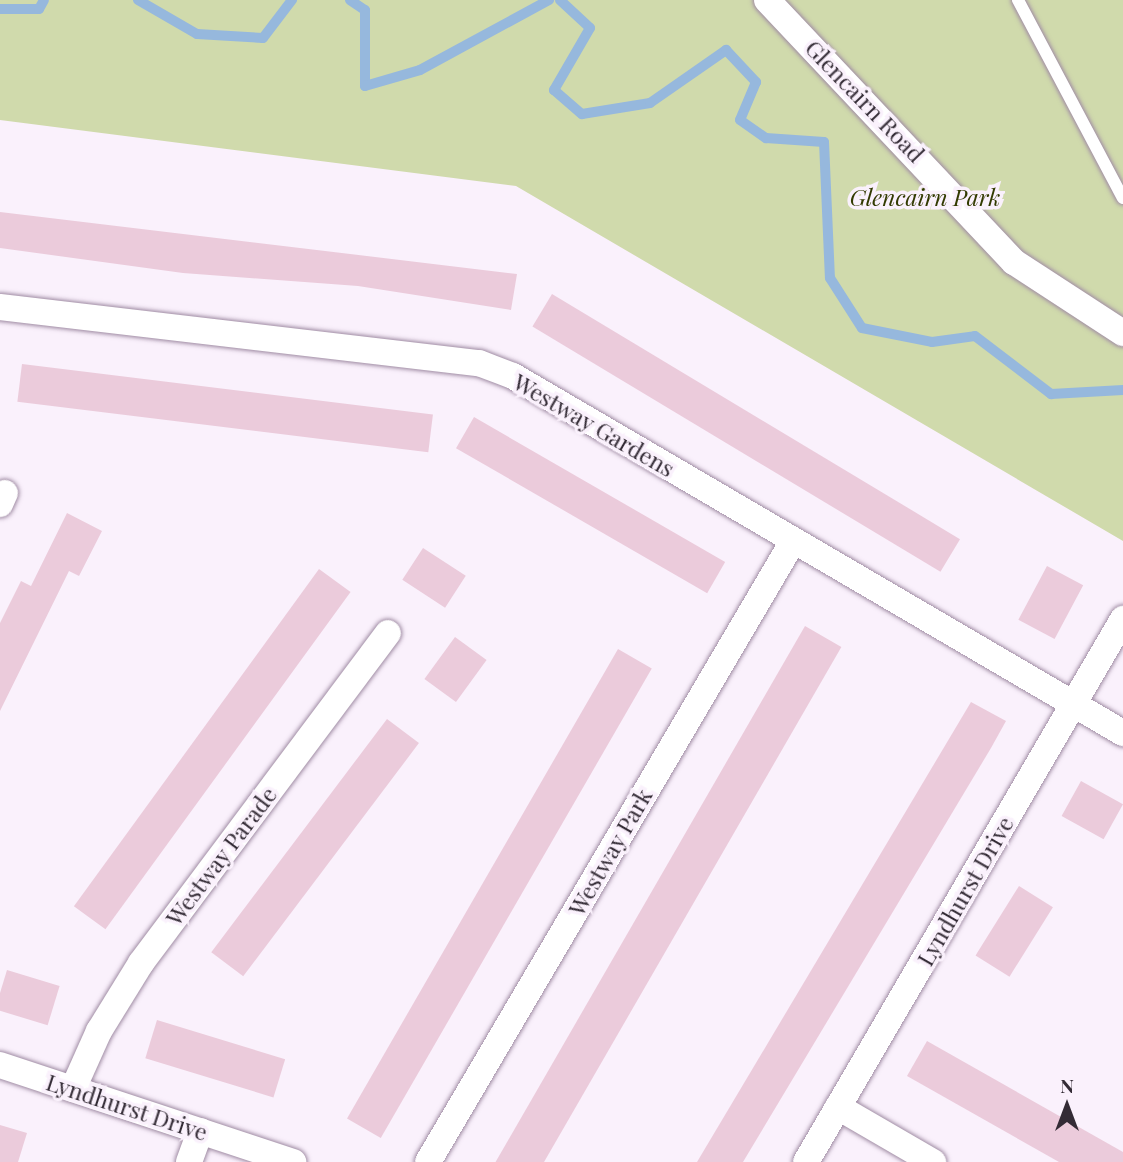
<!DOCTYPE html>
<html>
<head>
<meta charset="utf-8">
<style>
	body { margin:0 }
	#map { position:relative; width:1123px; height:1162px; overflow:hidden; background:#faf1fc; font-family:"Playfair Display",serif }
	div>[style] { position:absolute }
	[style*='--x'] { left:calc(var(--x)*1px); top:calc(var(--y)*1px); width:calc(var(--w)*1px); rotate:calc(var(--a)*1deg) }
	.green>* { inset:0; background:#d0daac }
	.stream>* { height:10px; margin:-5px; padding:0 5px; transform-origin:5px; border-radius:5px; background:#96b8dd }
	.building>* { inset:0; background:#ebcbdb; transform-origin:0 0 }
	.roads { filter:drop-shadow(0 0 2px #a08ca4) drop-shadow(0 0 2px #a08ca4) }
	.service>* { height:12px; margin:-6px; padding:0 6px; transform-origin:6px; border-radius:6px; background:#fff }
	.minor>* { height:26px; margin:-13px; padding:0 13px; transform-origin:13px; border-radius:13px; background:#fff }
	span { translate:-50% -50%; white-space:nowrap; text-align:center; line-height:1.15; -webkit-text-stroke:7px #faf1fc; paint-order:stroke }
	.street-label { font-size:23px; color:#332b35 }
	.park-label { font-size:23px; color:#323a01; font-style:italic }
	.north { position:absolute; left:1032px; top:1071px; width:70px; height:70px; -webkit-text-stroke:5px #faf1fc; paint-order:stroke; rotate:0deg; font-size:19px; font-weight:700; line-height:28px; text-align:center; color:#332b35 }
	.north::after { content:''; display:block; margin:auto; width:24px; height:32px; background:#332b35; clip-path:polygon(50% 0,100% 100%,50% 72%,0 100%) }
</style>
</head>
<body>
<div id="map">
	<div class="green">
		<div style="clip-path:polygon(0 0,1123px 0,1123px 541px,516px 186px,0 120px)"></div>
	</div>
	<div class="stream">
		<div style="--x:138;--y:0;--w:68;--a:30"></div>
		<div style="--x:197;--y:34;--w:66;--a:3.5"></div>
		<div style="--x:263;--y:38;--w:48;--a:-52.7"></div>
		<div style="--x:350;--y:0;--w:18;--a:34"></div>
		<div style="--x:365;--y:10;--w:76;--a:90"></div>
		<div style="--x:365;--y:86;--w:57;--a:-16.2"></div>
		<div style="--x:420;--y:70;--w:147;--a:-28.5"></div>
		<div style="--x:560;--y:0;--w:41;--a:43"></div>
		<div style="--x:590;--y:28;--w:72;--a:120.1"></div>
		<div style="--x:554;--y:90;--w:37;--a:41"></div>
		<div style="--x:582;--y:114;--w:69;--a:-9.2"></div>
		<div style="--x:650;--y:103;--w:93;--a:-34.9"></div>
		<div style="--x:726;--y:50;--w:44;--a:46.8"></div>
		<div style="--x:756;--y:82;--w:41;--a:112.8"></div>
		<div style="--x:740;--y:120;--w:32;--a:35"></div>
		<div style="--x:766;--y:138;--w:58;--a:3.9"></div>
		<div style="--x:824;--y:142;--w:136;--a:87.5"></div>
		<div style="--x:830;--y:278;--w:59;--a:57.4"></div>
		<div style="--x:862;--y:328;--w:71;--a:11.3"></div>
		<div style="--x:932;--y:342;--w:43;--a:-7.9"></div>
		<div style="--x:975;--y:336;--w:96;--a:37.3"></div>
		<div style="--x:1051;--y:394;--w:72;--a:-3.2"></div>
		<div style="--x:0;--y:9;--w:39;--a:0"></div>
		<div style="--x:39;--y:9;--w:10;--a:-61"></div>
	</div>
	<div class="building">
		<div style="clip-path:polygon(0 212px,517px 274px,511px 310px,358px 286px,183px 273px,0 248px)"></div>
		<div style="left:552px;top:294px;width:476px;height:38px;rotate:31deg"></div>
		<div style="left:22px;top:364px;width:414px;height:38px;rotate:7deg"></div>
		<div style="left:474px;top:417px;width:290px;height:36px;rotate:30deg"></div>
		<div style="clip-path:polygon(67px 513px,102px 531px,79px 576px,69px 571px,0 711px,0 623px,21px 581px,31px 586px)"></div>
		<div style="left:423px;top:548px;width:51px;height:38px;rotate:33deg"></div>
		<div style="left:1047px;top:566px;width:41px;height:61px;rotate:28deg"></div>
		<div style="left:319px;top:569px;width:39px;height:417px;rotate:36deg"></div>
		<div style="left:805px;top:626px;width:42px;height:621px;rotate:30deg"></div>
		<div style="left:455px;top:637px;width:39px;height:52px;rotate:36deg"></div>
		<div style="left:618px;top:649px;width:39px;height:542px;rotate:30deg"></div>
		<div style="clip-path:polygon(971px 702px,1006px 721px,991px 748px,743px 1162px,697px 1162px)"></div>
		<div style="left:387px;top:719px;width:40px;height:292px;rotate:37deg"></div>
		<div style="left:1081px;top:781px;width:48px;height:40px;rotate:29deg"></div>
		<div style="left:1019px;top:886px;width:40px;height:82px;rotate:32deg"></div>
		<div style="left:7px;top:970px;width:55px;height:41px;rotate:17deg"></div>
		<div style="left:157px;top:1020px;width:134px;height:40px;rotate:17deg"></div>
		<div style="clip-path:polygon(927px 1041px,1123px 1152px,1123px 1162px,1059px 1162px,907px 1076px)"></div>
		<div style="clip-path:polygon(0 1125px,27px 1133px,18px 1162px,0 1162px)"></div>
	</div>
	<div class="roads">
		<div class="service">
			<div style="--x:1018;--y:0;--w:224;--a:62.1"></div>
		</div>
		<div class="minor">
			<div style="--x:767;--y:0;--w:360;--a:46.7"></div>
			<div style="--x:1014;--y:262;--w:130;--a:33.1"></div>
			<div style="--x:0;--y:307;--w:482;--a:6.7"></div>
			<div style="--x:479;--y:363;--w:36;--a:21"></div>
			<div style="--x:513;--y:376;--w:707;--a:30.34"></div>
			<div style="--x:0;--y:504;--w:12;--a:-66"></div>
			<div style="--x:0;--y:1065;--w:309;--a:18.3"></div>
			<div style="--x:73;--y:1089;--w:64;--a:-65.9"></div>
			<div style="--x:99;--y:1031;--w:80;--a:-58.3"></div>
			<div style="--x:141;--y:963;--w:412;--a:-53.2"></div>
			<div style="--x:838;--y:1107;--w:110;--a:30.1"></div>
			<div style="--x:189;--y:1162;--w:33;--a:-70"></div>
			<div style="--x:428;--y:1162;--w:720;--a:-59.55"></div>
			<div style="--x:806;--y:1162;--w:629;--a:-59.72"></div>
		</div>
	</div>
	<div class="street-label">
		<span style="left:865px;top:101px;rotate:46deg">Glencairn Road</span>
		<span style="left:594px;top:425px;rotate:30deg">Westway Gardens</span>
		<span style="left:610px;top:852px;rotate:-60deg">Westway Park</span>
		<span style="left:221px;top:856px;rotate:-53deg">Westway Parade</span>
		<span style="left:965px;top:891px;rotate:-60deg">Lyndhurst Drive</span>
		<span style="left:127px;top:1107px;rotate:18deg">Lyndhurst Drive</span>
	</div>
	<div class="park-label">
		<span style="left:925px;top:197px">Glencairn Park</span>
	</div>
	<div class="north">N</div>
</div>
</body>
</html>
